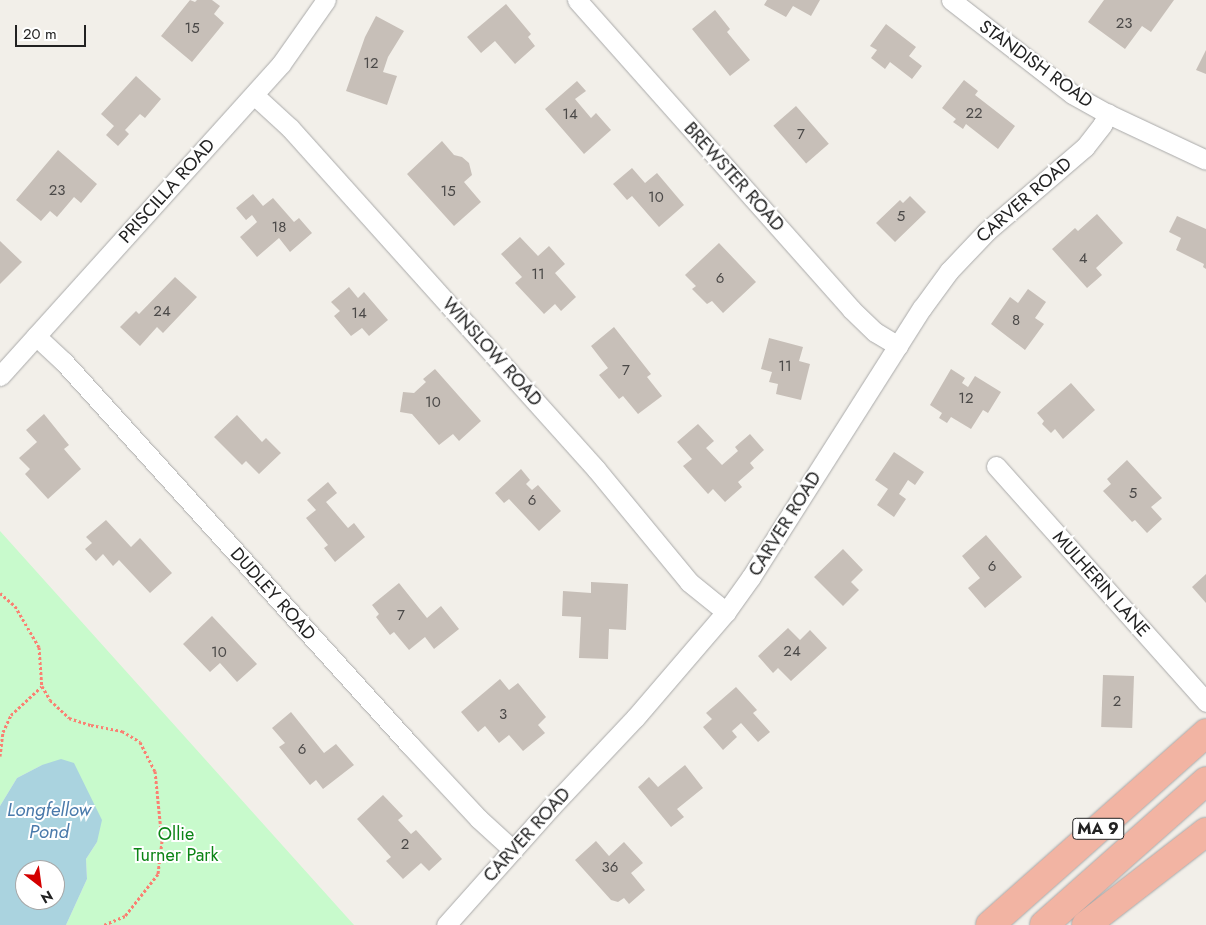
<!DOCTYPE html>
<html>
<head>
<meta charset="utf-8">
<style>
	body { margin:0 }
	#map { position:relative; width:1206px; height:925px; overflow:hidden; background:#f2efe9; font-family:Jost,sans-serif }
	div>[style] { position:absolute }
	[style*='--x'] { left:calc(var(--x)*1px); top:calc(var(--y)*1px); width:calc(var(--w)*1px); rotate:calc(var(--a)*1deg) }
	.park>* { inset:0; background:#c8facc }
	.water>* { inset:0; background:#aad3df }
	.building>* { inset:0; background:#c7bfb8; transform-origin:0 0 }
	.path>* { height:3px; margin-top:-1.5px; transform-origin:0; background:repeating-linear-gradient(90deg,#fa8072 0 2.5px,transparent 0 5px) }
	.roads { filter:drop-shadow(0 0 1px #a9a9a9) drop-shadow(0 0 1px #a9a9a9) }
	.minor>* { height:19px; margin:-9.5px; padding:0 9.5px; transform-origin:9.5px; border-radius:9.5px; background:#fff }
	.trunk>* { height:28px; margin:-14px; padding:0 14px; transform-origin:14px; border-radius:14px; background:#f2b4a3 }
	span { translate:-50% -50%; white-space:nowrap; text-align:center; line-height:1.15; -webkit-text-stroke:4px #fff; paint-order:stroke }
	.number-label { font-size:15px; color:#4b4948 }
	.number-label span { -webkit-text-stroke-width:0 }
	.shield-label span { padding:1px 4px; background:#fff; border:1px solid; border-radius:4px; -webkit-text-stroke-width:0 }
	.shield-label { font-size:16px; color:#222; font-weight:700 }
	.street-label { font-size:18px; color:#222 }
	.park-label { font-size:18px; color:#0c8416 }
	.water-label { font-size:19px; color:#4a7aab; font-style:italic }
	.north { position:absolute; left:15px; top:860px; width:50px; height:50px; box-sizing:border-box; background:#fff; border:1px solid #a7a7a7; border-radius:50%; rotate:150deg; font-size:14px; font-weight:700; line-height:20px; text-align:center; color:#222 }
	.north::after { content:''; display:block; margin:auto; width:18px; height:22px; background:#d40000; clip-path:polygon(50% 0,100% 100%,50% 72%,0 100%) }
	.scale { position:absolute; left:15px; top:25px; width:71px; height:22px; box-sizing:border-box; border:2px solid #222; border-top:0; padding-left:6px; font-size:15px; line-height:18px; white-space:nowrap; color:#222; -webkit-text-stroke:4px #fff; paint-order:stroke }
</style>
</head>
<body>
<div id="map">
	<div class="park">
		<div style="clip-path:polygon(0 531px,354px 925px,66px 925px,87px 879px,86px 859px,97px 842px,42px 765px,17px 778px,0 806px)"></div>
	</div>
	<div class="water">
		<div style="clip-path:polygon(evenodd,61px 759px,74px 763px,102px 820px,97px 842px,86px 859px,87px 879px,66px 925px,0 925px,0 806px,17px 778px,42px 765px,61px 759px,25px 870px,55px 870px,55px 900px,25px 900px,25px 870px)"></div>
	</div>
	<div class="building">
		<div style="clip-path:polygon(190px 0,195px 2px,197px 0,212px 0,220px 6px,214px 14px,224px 23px,192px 62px,161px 36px)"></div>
		<div style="clip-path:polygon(767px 0,820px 0,811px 16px,793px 6px,786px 17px,764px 5px)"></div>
		<div style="clip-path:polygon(1104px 0,1174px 0,1151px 32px,1142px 26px,1125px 49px,1088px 22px)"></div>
		<div style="clip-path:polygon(506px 4px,531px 34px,528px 37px,535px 46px,515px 64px,495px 41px,481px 53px,467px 37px)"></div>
		<div style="clip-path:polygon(715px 10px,730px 29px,727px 32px,750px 60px,730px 76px,692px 29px)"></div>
		<div style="clip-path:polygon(376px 16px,404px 31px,388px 57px,383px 72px,397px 76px,387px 105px,346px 91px,365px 37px)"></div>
		<div style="clip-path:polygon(886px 24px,916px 47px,909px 56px,922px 66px,912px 79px,890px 62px,885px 69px,871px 58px,877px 50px,870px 46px)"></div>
		<div style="clip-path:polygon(1206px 50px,1206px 74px,1196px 70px)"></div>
		<div style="clip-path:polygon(136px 76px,161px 99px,145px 118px,140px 114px,125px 130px,129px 134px,118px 146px,106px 135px,114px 126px,101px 114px)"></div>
		<div style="clip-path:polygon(964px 80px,978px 91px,975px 95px,1015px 126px,998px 149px,966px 124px,963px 129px,953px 122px,956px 119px,942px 108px)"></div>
		<div style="clip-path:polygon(577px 81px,586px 91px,575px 99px,591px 118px,596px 113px,611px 130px,584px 154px,545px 109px)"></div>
		<div style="left:796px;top:106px;width:50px;height:30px;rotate:49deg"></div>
		<div style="clip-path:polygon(442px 141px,454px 155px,462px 157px,469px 163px,472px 175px,464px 182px,481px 202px,454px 226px,407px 174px)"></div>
		<div style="clip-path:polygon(58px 150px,97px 184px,81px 203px,74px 197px,57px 217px,50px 211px,41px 221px,16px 200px)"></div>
		<div style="clip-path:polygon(632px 168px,645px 183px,657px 173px,684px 205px,659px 227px,632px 196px,627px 200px,613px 184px)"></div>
		<div style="clip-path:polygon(253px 194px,263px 206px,273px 198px,294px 222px,299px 218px,312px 233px,290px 252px,279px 238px,257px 257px,240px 237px,257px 222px,252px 215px,246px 220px,236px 208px)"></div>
		<div style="clip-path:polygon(910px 196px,926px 212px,895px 242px,876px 223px,900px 200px,903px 203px)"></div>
		<div style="clip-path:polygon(1097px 214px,1123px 243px,1096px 268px,1102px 275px,1087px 288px,1052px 249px,1075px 228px,1078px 231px)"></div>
		<div style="clip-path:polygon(1177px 216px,1206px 229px,1206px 269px,1203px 267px,1204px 264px,1176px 250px,1181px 238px,1169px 232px)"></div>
		<div style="clip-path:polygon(520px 237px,538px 256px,549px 246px,565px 264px,555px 273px,576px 297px,561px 311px,555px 304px,544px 314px,515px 283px,522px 277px,501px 254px)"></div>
		<div style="clip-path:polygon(0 241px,22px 262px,0 284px)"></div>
		<div style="clip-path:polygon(719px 243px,756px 282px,723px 313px,712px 301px,707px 304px,692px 289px,696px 286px,685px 275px)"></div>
		<div style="clip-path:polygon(175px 277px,197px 297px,163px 333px,157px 327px,140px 346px,120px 327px,136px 311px,139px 314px)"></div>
		<div style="clip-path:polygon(349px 287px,358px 298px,364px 292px,388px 320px,369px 336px,362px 328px,351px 336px,334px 316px,340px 311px,331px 302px)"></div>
		<div style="clip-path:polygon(1028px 289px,1046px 302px,1035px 318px,1044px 324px,1025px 350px,991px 324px,1010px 297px,1018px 303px)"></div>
		<div style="clip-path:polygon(614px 327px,651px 374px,647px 377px,662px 396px,638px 414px,623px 396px,619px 399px,599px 375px,608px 368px,591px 346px)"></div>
		<div style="clip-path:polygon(769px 338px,803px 347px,799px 361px,810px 364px,801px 400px,776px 394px,778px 384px,769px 382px,772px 372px,761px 369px)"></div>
		<div style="clip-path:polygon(435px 369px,481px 421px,459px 441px,453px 434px,439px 445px,412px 414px,400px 412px,403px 392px,414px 393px,426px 382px,423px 379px)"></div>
		<div style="clip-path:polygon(951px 369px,965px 378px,962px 383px,968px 387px,975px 376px,1001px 392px,988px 413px,983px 410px,971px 429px,951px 417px,947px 423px,939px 418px,942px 413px,930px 405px)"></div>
		<div style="clip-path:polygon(1071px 383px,1095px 410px,1063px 439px,1055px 429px,1051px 433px,1042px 424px,1044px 421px,1037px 413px)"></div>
		<div style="clip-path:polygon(44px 414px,69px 445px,64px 449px,81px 469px,48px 499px,25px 474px,30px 469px,19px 458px,37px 442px,26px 430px)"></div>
		<div style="clip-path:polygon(237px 415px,262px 442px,266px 438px,281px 453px,259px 474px,246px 461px,242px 465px,214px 437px)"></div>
		<div style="clip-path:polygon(698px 424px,714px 441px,706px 448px,722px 465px,738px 451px,735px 447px,750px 434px,764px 450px,750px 463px,754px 468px,738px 482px,742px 487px,725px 502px,713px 489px,708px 494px,683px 466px,692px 459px,677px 442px)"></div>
		<div style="clip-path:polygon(894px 452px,924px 472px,915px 485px,908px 480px,899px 494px,906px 499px,894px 517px,877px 505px,888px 489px,875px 480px)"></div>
		<div style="clip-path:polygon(1127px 460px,1162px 498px,1151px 507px,1162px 519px,1147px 533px,1135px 520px,1132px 522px,1103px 491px,1111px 484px,1107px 479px)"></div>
		<div style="clip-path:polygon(521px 469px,530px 480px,526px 484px,532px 490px,538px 485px,561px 511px,539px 531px,509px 499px,504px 503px,495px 493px)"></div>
		<div style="clip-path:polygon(328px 482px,337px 493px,326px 502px,348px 528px,354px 523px,365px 537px,335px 562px,324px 548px,328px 545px,306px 518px,316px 510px,307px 500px)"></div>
		<div style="clip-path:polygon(106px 520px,131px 547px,140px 538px,172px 573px,150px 593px,119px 560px,113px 566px,103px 554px,96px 561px,85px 549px,92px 543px,86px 537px)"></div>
		<div style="clip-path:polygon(986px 535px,1022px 577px,985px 608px,968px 588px,980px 578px,962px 556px)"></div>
		<div style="clip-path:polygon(843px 549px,863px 570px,851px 582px,859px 590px,843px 606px,814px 577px)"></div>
		<div style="clip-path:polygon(1206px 574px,1206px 603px,1192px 587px)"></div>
		<div style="clip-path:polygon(591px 582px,628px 584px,626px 630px,609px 629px,608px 659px,579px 658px,581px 617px,562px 616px,563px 591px,591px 593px)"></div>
		<div style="clip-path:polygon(399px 583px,427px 618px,441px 606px,459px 629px,434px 649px,425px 637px,409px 650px,394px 632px,390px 635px,376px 617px,379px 614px,372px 605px)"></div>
		<div style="clip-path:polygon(212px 616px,257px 664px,237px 682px,220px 663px,210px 672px,183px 644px)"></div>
		<div style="clip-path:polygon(788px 628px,800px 640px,810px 630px,827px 648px,791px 681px,778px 668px,773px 673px,758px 656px)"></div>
		<div style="left:1103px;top:675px;width:31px;height:52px;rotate:2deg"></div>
		<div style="clip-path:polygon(500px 679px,509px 690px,518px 683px,546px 717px,538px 725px,545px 733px,523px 751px,509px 735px,499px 743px,485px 726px,478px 732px,461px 712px)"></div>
		<div style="clip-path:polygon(736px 687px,757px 710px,753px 713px,770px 732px,758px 742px,741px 723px,732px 731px,737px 737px,723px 750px,703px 727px,712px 719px,706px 713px)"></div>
		<div style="clip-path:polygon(291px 712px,324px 753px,336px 744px,354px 765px,323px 789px,316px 780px,310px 785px,279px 747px,285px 743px,272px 728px)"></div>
		<div style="clip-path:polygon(685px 765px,703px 788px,677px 809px,684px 817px,671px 827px,638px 787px,649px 777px,658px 787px)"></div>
		<div style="clip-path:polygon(383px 795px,403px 816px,398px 820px,411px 834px,416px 830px,442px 859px,429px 871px,421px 863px,403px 879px,386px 861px,391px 857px,357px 819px)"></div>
		<div style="clip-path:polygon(596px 841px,609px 856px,624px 842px,643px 863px,631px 873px,645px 890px,629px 904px,624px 898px,618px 902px,611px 900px,575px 860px)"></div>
	</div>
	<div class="path">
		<div style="--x:0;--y:593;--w:20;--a:41"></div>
		<div style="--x:15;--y:606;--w:48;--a:59.7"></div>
		<div style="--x:39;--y:647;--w:39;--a:86"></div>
		<div style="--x:42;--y:686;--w:16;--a:60"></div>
		<div style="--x:50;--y:700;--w:26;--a:43"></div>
		<div style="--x:69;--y:718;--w:23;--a:18"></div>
		<div style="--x:91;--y:725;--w:32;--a:11"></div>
		<div style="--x:122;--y:731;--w:21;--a:31"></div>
		<div style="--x:140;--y:742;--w:33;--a:63"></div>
		<div style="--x:155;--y:771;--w:70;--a:84.3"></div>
		<div style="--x:162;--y:841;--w:33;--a:97"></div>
		<div style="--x:158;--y:874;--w:53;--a:128.2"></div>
		<div style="--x:125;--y:916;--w:23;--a:157"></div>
		<div style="--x:0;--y:756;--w:24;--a:-83"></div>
		<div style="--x:3;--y:732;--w:19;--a:-65"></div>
		<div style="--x:11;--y:715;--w:42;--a:-43.1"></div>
	</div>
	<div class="roads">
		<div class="minor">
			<div style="--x:577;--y:0;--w:413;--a:48.4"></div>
			<div style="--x:851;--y:309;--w:33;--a:44"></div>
			<div style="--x:875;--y:332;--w:27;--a:31"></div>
			<div style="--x:951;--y:0;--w:153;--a:37.8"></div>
			<div style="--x:1072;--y:94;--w:41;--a:29.1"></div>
			<div style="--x:1108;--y:114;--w:108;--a:25.1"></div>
			<div style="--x:254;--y:95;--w:49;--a:42.5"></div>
			<div style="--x:290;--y:128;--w:458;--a:48.1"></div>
			<div style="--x:596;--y:469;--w:146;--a:50.5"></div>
			<div style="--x:689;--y:582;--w:48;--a:39"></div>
			<div style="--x:36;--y:336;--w:37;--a:43"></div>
			<div style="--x:63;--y:361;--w:518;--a:47.9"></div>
			<div style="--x:410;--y:745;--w:101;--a:47"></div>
			<div style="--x:479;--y:819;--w:46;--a:42.4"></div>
			<div style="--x:0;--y:376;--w:420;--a:-48"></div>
			<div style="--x:281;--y:64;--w:78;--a:-54.9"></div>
			<div style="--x:996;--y:466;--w:316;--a:48.3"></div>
			<div style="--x:446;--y:925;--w:158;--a:-48.3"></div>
			<div style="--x:551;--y:807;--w:122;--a:-46.7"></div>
			<div style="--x:635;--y:718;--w:140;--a:-49.4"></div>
			<div style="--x:726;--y:612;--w:43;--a:-54.5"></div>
			<div style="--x:751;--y:577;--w:319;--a:-57.6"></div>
			<div style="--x:922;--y:308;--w:46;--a:-53.9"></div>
			<div style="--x:949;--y:271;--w:55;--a:-46.5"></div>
			<div style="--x:987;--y:231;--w:129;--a:-40.6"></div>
			<div style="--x:1085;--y:147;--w:28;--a:-52"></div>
			<div style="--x:1102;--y:125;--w:13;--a:-61"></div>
		</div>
		<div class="trunk">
			<div style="--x:990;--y:925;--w:289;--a:-41.6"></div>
			<div style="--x:1044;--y:925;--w:217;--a:-41.6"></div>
			<div style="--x:1086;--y:925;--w:152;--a:-37.8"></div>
		</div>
	</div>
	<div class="number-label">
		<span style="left:1124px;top:24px">23</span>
		<span style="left:192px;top:29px">15</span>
		<span style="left:371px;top:64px">12</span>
		<span style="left:974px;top:114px">22</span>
		<span style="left:570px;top:115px">14</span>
		<span style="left:801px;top:135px">7</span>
		<span style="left:57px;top:191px">23</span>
		<span style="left:448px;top:192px">15</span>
		<span style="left:656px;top:198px">10</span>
		<span style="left:901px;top:217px">5</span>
		<span style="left:279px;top:228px">18</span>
		<span style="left:1083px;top:259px">4</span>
		<span style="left:538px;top:275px">11</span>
		<span style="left:720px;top:279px">6</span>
		<span style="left:162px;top:312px">24</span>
		<span style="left:359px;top:314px">14</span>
		<span style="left:1016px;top:321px">8</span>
		<span style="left:785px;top:367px">11</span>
		<span style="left:626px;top:371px">7</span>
		<span style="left:966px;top:399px">12</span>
		<span style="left:433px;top:403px">10</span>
		<span style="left:1133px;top:494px">5</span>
		<span style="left:532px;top:501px">6</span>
		<span style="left:992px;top:567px">6</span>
		<span style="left:401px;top:616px">7</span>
		<span style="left:792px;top:652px">24</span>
		<span style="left:219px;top:653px">10</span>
		<span style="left:1117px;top:702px">2</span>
		<span style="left:503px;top:715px">3</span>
		<span style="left:302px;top:750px">6</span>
		<span style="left:405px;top:845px">2</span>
		<span style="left:610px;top:868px">36</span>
	</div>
	<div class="shield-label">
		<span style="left:1098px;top:829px">MA 9</span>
	</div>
	<div class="street-label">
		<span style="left:1036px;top:64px;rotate:36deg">STANDISH ROAD</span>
		<span style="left:734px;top:177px;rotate:48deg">BREWSTER ROAD</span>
		<span style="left:167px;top:191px;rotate:-48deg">PRISCILLA ROAD</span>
		<span style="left:1024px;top:200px;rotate:-41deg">CARVER ROAD</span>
		<span style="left:492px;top:352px;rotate:48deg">WINSLOW ROAD</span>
		<span style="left:785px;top:524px;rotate:-58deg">CARVER ROAD</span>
		<span style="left:1101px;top:584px;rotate:48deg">MULHERIN LANE</span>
		<span style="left:273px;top:594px;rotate:48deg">DUDLEY ROAD</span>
		<span style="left:527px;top:835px;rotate:-48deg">CARVER ROAD</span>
	</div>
	<div class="park-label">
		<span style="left:176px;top:845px">Ollie<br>Turner Park</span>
	</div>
	<div class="water-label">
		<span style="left:49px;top:821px">Longfellow<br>Pond</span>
	</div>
	<div class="north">N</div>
	<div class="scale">20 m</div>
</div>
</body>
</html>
